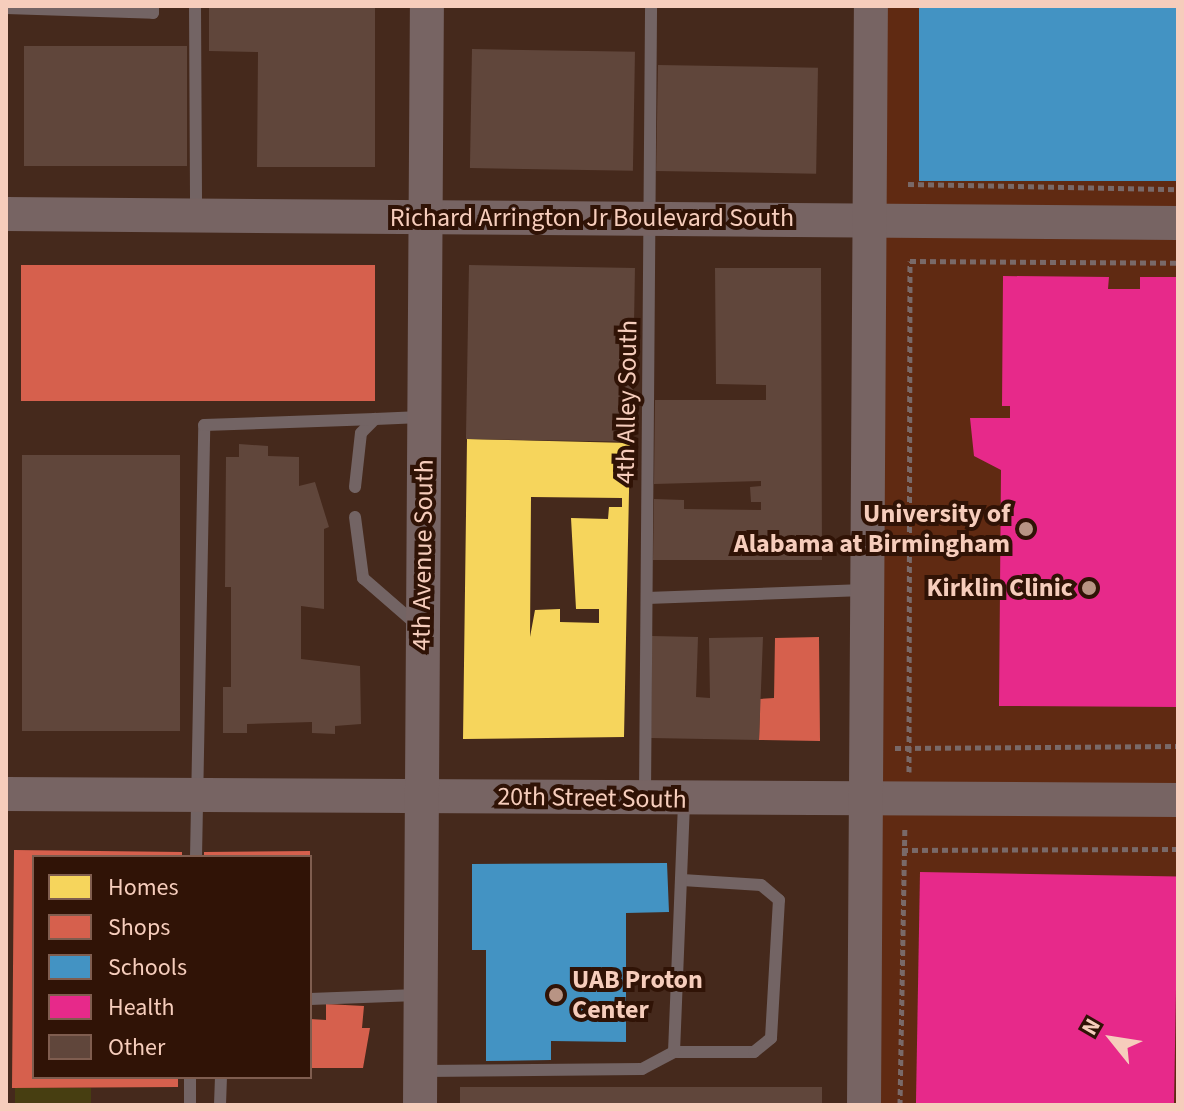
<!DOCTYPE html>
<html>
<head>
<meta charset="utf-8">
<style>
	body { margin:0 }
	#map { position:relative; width:1184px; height:1111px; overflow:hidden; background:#45291c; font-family:"Source Sans 3",sans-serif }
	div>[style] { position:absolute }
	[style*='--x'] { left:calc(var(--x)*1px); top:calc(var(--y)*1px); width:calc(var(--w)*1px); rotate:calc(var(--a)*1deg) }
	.built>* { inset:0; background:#602a12; transform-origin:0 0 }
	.green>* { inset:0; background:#473e11; transform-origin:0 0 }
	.homes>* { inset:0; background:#f6d55c }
	.shops>* { inset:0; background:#d6604d; transform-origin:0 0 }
	.schools>* { inset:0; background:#4393c3; transform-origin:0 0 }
	.health>* { inset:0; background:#e7298a; transform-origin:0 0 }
	.building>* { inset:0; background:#60463b; transform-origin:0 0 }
	.path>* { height:5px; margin-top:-2.5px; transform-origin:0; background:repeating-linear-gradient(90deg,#796968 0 6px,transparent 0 10px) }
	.lane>* { height:12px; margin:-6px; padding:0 6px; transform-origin:6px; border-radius:6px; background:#736464 }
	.secondary>* { height:34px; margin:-17px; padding:0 17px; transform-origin:17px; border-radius:17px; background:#776463 }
	.dots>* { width:22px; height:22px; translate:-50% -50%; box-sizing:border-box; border:4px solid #301306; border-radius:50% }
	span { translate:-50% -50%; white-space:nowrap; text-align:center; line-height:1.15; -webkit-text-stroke:8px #301306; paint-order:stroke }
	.street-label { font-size:26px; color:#f6cdbc }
	.poi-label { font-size:26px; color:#f6cdbc; font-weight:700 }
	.right { translate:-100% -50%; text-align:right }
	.left { translate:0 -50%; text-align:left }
	.frame { position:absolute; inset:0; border:8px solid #f6cdbc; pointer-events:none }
	.legend { position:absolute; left:32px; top:855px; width:280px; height:224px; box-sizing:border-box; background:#301306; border:2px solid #7f5d4f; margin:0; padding:10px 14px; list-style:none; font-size:24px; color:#f6cdbc }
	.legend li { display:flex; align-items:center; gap:16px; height:40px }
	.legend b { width:40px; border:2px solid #7f5d4f }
	.north { position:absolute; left:1072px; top:999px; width:80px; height:80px; -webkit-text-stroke:6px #301306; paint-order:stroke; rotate:300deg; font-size:22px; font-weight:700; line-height:32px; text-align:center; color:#f6cdbc }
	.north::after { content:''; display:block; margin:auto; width:28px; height:36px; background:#f6cdbc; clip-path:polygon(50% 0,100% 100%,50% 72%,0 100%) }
</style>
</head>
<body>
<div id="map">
	<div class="built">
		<div style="left:875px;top:6px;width:303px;height:1099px"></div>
	</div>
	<div class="green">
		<div style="left:15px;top:1088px;width:76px;height:17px"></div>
	</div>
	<div class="homes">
		<div style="clip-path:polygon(evenodd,467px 439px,630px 443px,624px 737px,463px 739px,467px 439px,531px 497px,622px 498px,622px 507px,609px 507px,608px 519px,571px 518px,576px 609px,599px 609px,599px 623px,560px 622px,560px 609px,535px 610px,530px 637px,531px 497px)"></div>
	</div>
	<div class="shops">
		<div style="left:375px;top:265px;width:136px;height:354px;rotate:90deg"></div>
		<div style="clip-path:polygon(819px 637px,820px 741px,759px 740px,760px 699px,774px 698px,775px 638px)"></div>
		<div style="clip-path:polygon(14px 850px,182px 852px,182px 857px,34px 857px,34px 1077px,178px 1077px,178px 1087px,12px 1088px)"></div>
		<div style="clip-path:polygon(310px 851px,310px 857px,204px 857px,204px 852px)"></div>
		<div style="clip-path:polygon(326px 1004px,364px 1006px,362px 1028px,370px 1028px,363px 1068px,310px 1068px,310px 1019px,326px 1020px)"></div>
	</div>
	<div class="schools">
		<div style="left:919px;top:6px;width:259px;height:175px"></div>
		<div style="clip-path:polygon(667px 863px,669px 912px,626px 913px,626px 1042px,551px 1041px,551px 1060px,486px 1061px,486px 950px,472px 950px,472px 864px)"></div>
	</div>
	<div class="health">
		<div style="clip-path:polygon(1003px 276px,1109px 277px,1108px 289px,1140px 289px,1140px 277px,1178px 277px,1178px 707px,999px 706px,1001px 470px,974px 456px,970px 418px,1010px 418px,1010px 406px,1002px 406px)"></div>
		<div style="left:920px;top:872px;width:258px;height:233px;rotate:1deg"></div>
	</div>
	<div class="building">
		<div style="clip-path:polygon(209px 6px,375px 6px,375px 167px,257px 167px,258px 52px,209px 51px)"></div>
		<div style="left:24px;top:46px;width:163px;height:120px"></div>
		<div style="left:472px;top:49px;width:163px;height:119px;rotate:1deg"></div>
		<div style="left:658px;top:65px;width:160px;height:106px;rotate:1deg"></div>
		<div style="left:469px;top:265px;width:166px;height:174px;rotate:1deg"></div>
		<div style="clip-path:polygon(715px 268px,821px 268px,822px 560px,653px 560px,654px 499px,684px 500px,684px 509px,761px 510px,761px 502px,751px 502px,750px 487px,761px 486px,761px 481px,654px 484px,655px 400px,766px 400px,766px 385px,716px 384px)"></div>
		<div style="clip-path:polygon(239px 444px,268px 446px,268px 456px,299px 457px,299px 486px,315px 482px,329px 527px,324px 529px,324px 609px,301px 606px,301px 659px,360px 666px,361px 724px,335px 726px,335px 734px,312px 733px,312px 722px,247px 724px,247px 733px,223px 733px,223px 687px,231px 687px,231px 587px,225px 587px,226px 457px,239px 457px)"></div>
		<div style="left:22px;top:455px;width:158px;height:276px"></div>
		<div style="clip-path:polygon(652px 636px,698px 637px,696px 697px,710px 698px,709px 638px,763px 637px,759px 740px,651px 738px)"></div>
		<div style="left:460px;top:1087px;width:362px;height:18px"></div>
	</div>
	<div class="path">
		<div style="--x:908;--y:184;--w:270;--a:1.1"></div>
		<div style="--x:895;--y:748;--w:283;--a:-0.4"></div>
		<div style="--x:909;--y:772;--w:511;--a:-89.89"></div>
		<div style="--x:910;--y:261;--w:268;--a:0.4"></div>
		<div style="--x:902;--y:850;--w:276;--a:-0.2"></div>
		<div style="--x:900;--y:1105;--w:279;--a:-89"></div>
	</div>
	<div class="lane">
		<div style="--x:195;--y:6;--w:206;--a:89.7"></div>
		<div style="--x:6;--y:8;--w:147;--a:1.9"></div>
		<div style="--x:153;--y:13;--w:7;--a:-90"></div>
		<div style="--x:355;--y:487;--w:54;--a:-83.7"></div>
		<div style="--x:361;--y:433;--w:20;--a:-45"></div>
		<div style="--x:375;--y:419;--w:46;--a:-2.5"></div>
		<div style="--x:355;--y:517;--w:62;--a:82.5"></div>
		<div style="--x:363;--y:578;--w:72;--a:41"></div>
		<div style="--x:647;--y:598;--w:217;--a:-2.1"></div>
		<div style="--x:645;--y:794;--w:788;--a:-89.56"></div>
		<div style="--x:196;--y:857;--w:432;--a:-88.9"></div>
		<div style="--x:204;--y:425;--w:171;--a:-2"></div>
		<div style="--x:310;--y:999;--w:107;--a:-2.1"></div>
		<div style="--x:674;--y:1052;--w:80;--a:0"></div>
		<div style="--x:754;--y:1052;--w:22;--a:-39"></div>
		<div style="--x:771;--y:1038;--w:138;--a:-86.7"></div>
		<div style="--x:779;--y:900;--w:23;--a:-140"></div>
		<div style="--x:761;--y:885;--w:79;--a:-176.4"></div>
		<div style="--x:423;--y:1071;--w:219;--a:-0.5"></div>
		<div style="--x:642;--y:1069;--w:36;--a:-28"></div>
		<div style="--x:674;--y:1052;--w:253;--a:-87.7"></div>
		<div style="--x:190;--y:1105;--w:28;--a:-90"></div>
		<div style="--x:220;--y:1105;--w:28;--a:-88"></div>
	</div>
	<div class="secondary">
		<div style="--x:6;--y:214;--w:1172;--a:0.44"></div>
		<div style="--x:6;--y:794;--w:1172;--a:0.29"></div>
		<div style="--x:420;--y:1105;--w:1099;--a:-89.64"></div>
		<div style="--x:864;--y:1105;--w:1099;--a:-89.64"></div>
	</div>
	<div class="dots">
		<div style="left:1026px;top:529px;background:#b89484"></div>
		<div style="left:1089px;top:588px;background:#b89484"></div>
		<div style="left:556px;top:995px;background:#b89484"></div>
	</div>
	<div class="street-label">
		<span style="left:592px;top:218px">Richard Arrington Jr Boulevard South</span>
		<span style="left:627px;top:402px;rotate:-89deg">4th Alley South</span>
		<span style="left:423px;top:555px;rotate:-89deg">4th Avenue South</span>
		<span style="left:592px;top:798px;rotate:1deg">20th Street South</span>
	</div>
	<div class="poi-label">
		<span class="right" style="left:1010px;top:529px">University of<br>Alabama at Birmingham</span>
		<span class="right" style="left:1073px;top:588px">Kirklin Clinic</span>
		<span class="left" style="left:572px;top:995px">UAB Proton<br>Center</span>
	</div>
	<div class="frame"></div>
	<ul class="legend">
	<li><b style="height:22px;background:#f6d55c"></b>Homes</li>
	<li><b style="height:22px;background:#d6604d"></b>Shops</li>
	<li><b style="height:22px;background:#4393c3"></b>Schools</li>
	<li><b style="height:22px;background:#e7298a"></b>Health</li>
	<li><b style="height:22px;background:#60463b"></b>Other</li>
	</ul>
	<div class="north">N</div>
</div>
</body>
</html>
